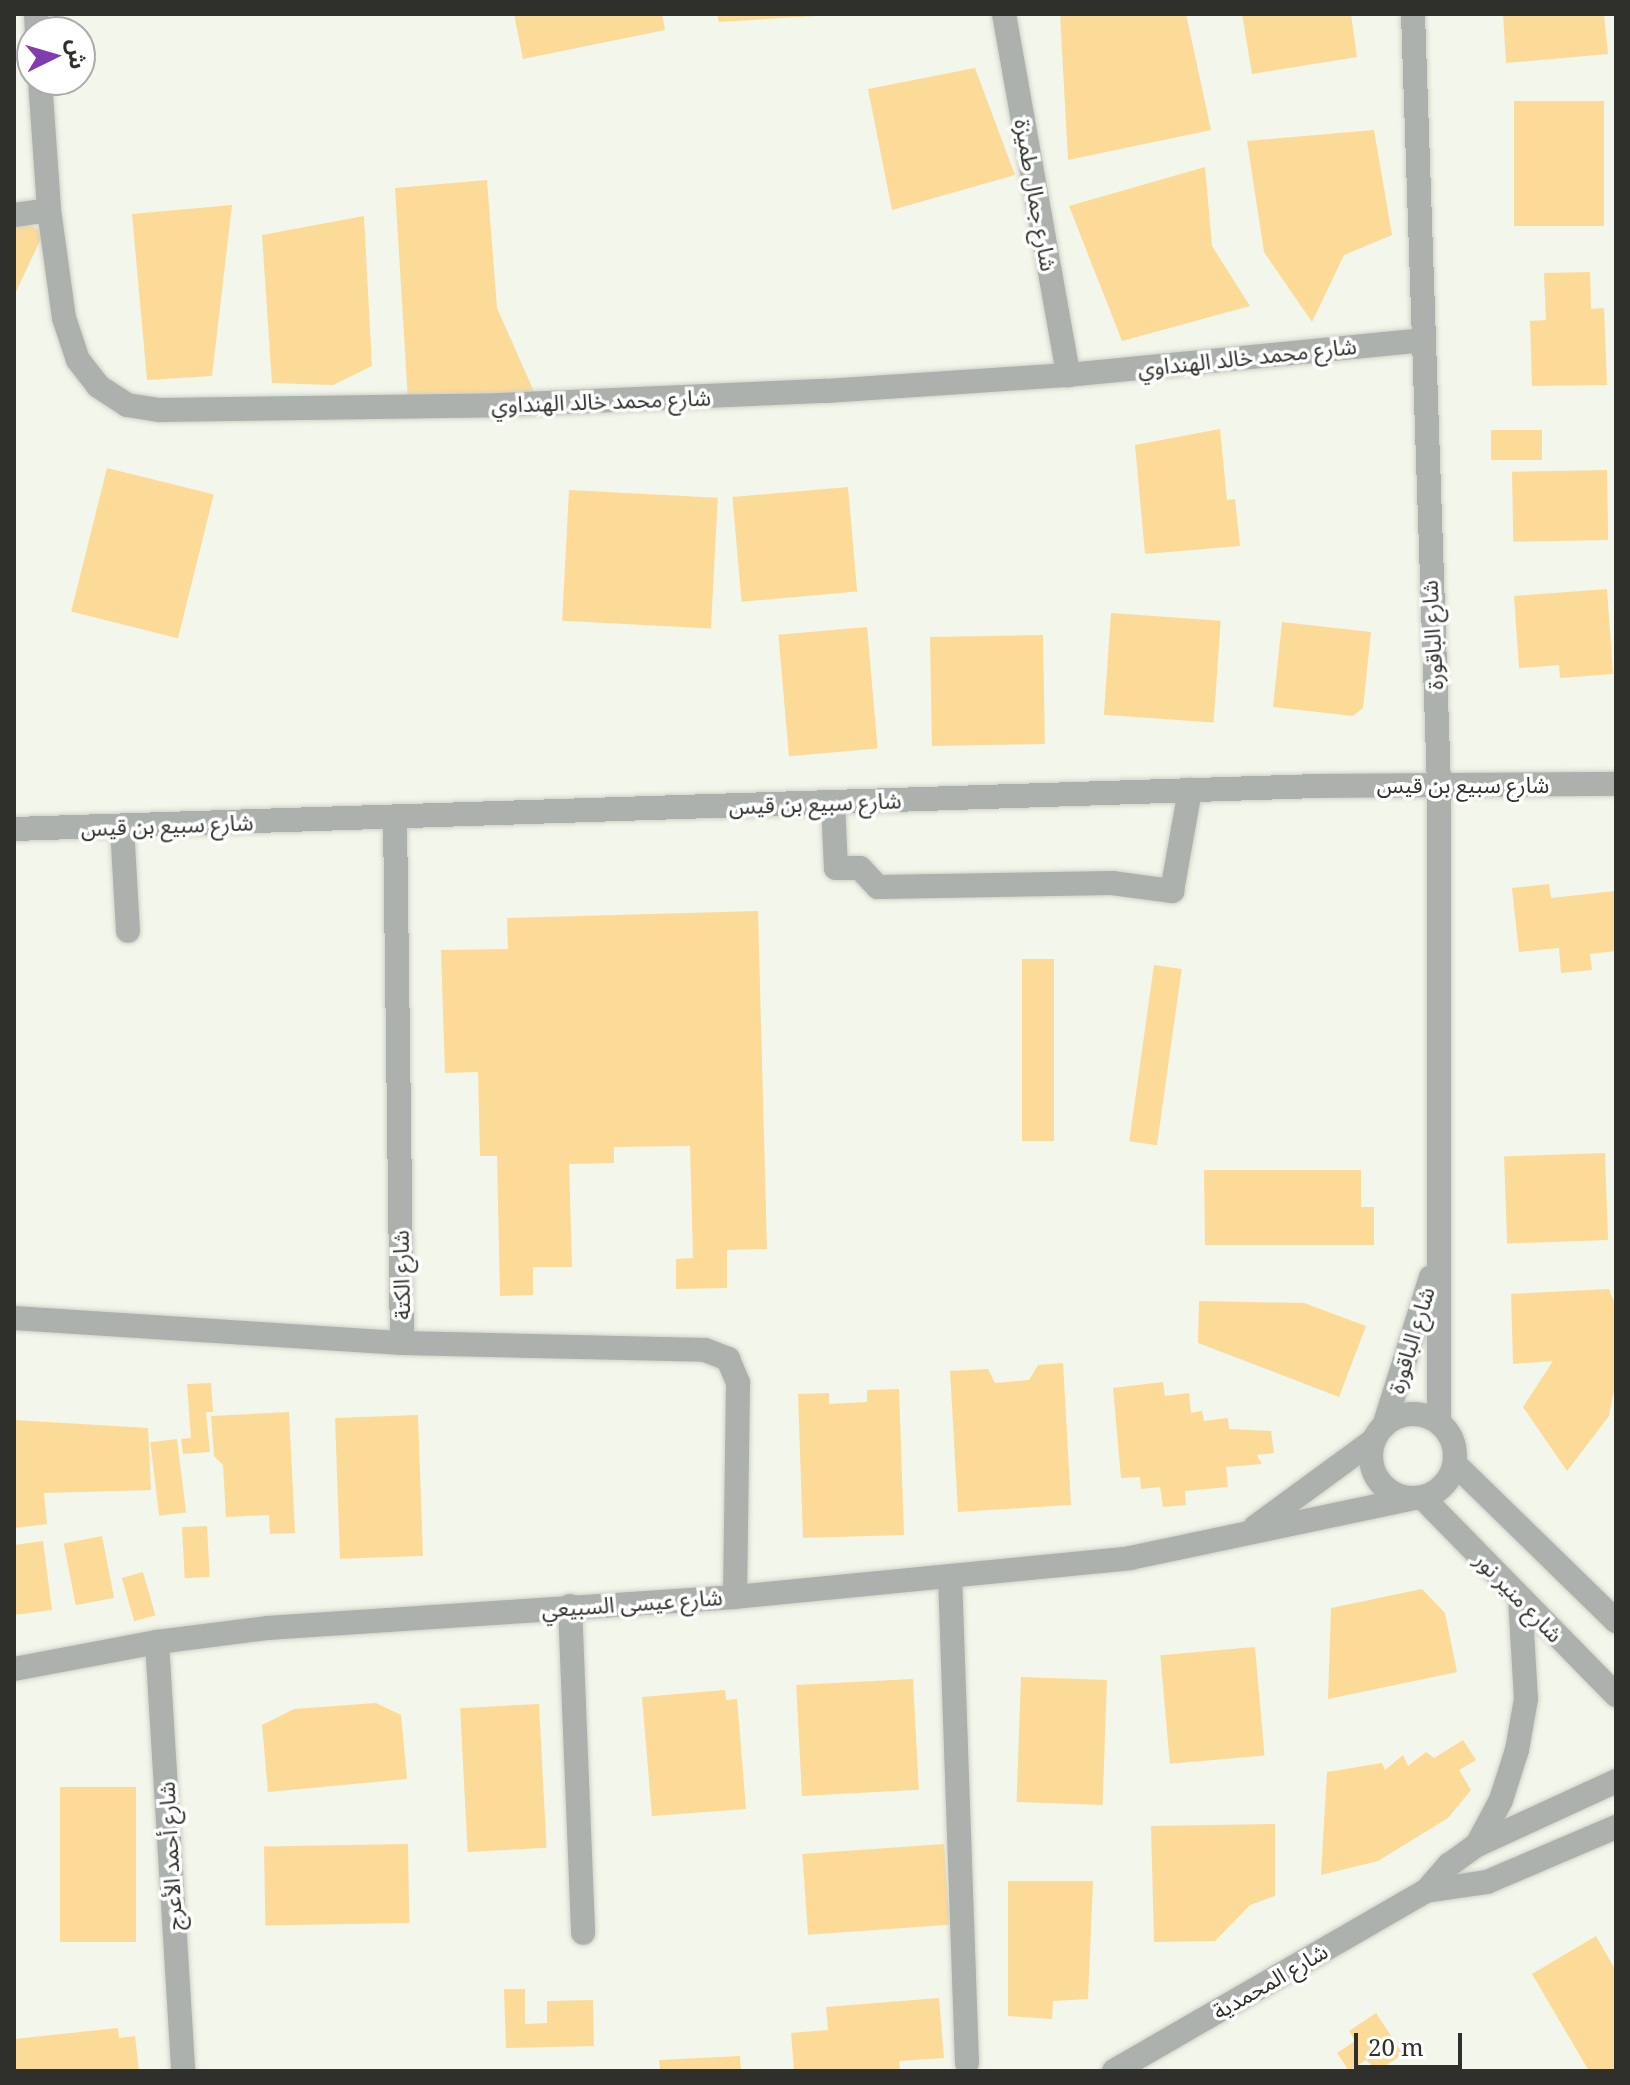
<!DOCTYPE html>
<html>
<head>
<meta charset="utf-8">
<style>
	body { margin:0 }
	#map { position:relative; width:1630px; height:2085px; overflow:hidden; background:#f3f6ea; font-family:"Noto Serif","Noto Sans Arabic",serif }
	div>[style] { position:absolute }
	[style*='--x'] { left:calc(var(--x)*1px); top:calc(var(--y)*1px); width:calc(var(--w)*1px); rotate:calc(var(--a)*1deg) }
	.building>* { inset:0; background:#fcdb99; transform-origin:0 0 }
	.roads { filter:drop-shadow(0 0 2px #d0d2c8) drop-shadow(0 0 2px #d0d2c8) }
	.minor>* { height:24px; margin:-12px; padding:0 12px; transform-origin:12px; border-radius:12px; background:#acb1ad }
	.minor>.ring { margin:-12px; padding:0; box-sizing:content-box; background:none; border:24px solid #acb1ad; border-radius:50% }
	span { translate:-50% -50%; white-space:nowrap; text-align:center; line-height:1.15; -webkit-text-stroke:7px #fff; paint-order:stroke }
	.street-label { font-size:22px; color:#2f302c }
	.frame { position:absolute; inset:0; border:16px solid #2f302c; pointer-events:none }
	.north { position:absolute; left:16px; top:16px; width:80px; height:80px; box-sizing:border-box; background:#fff; border:2px solid #acacab; border-radius:50%; rotate:85deg; font-size:22px; font-weight:700; line-height:32px; text-align:center; color:#2f302c }
	.north::after { content:''; display:block; margin:auto; width:28px; height:36px; background:#833caf; clip-path:polygon(50% 0,100% 100%,50% 72%,0 100%) }
	.scale { position:absolute; left:1354px; top:2033px; width:108px; height:36px; box-sizing:border-box; border:4px solid #2f302c; border-top:0; padding-left:10px; font-size:24px; line-height:28px; white-space:nowrap; color:#2f302c; -webkit-text-stroke:6px #fff; paint-order:stroke }
</style>
</head>
<body>
<div id="map">
	<div class="building">
		<div style="clip-path:polygon(514px 14px,662px 14px,665px 30px,523px 59px)"></div>
		<div style="clip-path:polygon(717px 14px,817px 14px,817px 16px,719px 22px)"></div>
		<div style="clip-path:polygon(1060px 14px,1186px 14px,1211px 130px,1068px 160px)"></div>
		<div style="clip-path:polygon(1242px 14px,1351px 14px,1357px 57px,1252px 74px)"></div>
		<div style="clip-path:polygon(1503px 14px,1604px 14px,1608px 54px,1506px 63px)"></div>
		<div style="clip-path:polygon(975px 68px,1015px 175px,892px 210px,868px 89px)"></div>
		<div style="left:1604px;top:101px;width:125px;height:90px;rotate:90deg"></div>
		<div style="clip-path:polygon(1374px 130px,1392px 235px,1344px 255px,1312px 322px,1264px 252px,1247px 141px)"></div>
		<div style="clip-path:polygon(1205px 167px,1212px 246px,1250px 306px,1122px 341px,1069px 206px)"></div>
		<div style="clip-path:polygon(487px 180px,497px 308px,536px 396px,408px 401px,395px 188px)"></div>
		<div style="clip-path:polygon(232px 205px,212px 376px,147px 380px,132px 214px)"></div>
		<div style="clip-path:polygon(364px 216px,372px 366px,333px 385px,272px 383px,262px 235px)"></div>
		<div style="clip-path:polygon(14px 218px,44px 232px,14px 296px)"></div>
		<div style="clip-path:polygon(1590px 272px,1591px 309px,1604px 308px,1607px 385px,1532px 386px,1530px 321px,1546px 320px,1544px 273px)"></div>
		<div style="clip-path:polygon(1220px 429px,1227px 500px,1235px 499px,1240px 546px,1145px 554px,1135px 445px)"></div>
		<div style="left:1542px;top:430px;width:30px;height:51px;rotate:90deg"></div>
		<div style="left:107px;top:468px;width:110px;height:148px;rotate:14deg"></div>
		<div style="left:1607px;top:470px;width:70px;height:95px;rotate:89deg"></div>
		<div style="left:848px;top:487px;width:105px;height:116px;rotate:85deg"></div>
		<div style="left:569px;top:490px;width:149px;height:131px;rotate:3deg"></div>
		<div style="clip-path:polygon(1607px 589px,1613px 674px,1560px 678px,1559px 665px,1519px 668px,1514px 596px)"></div>
		<div style="left:1111px;top:613px;width:110px;height:102px;rotate:4deg"></div>
		<div style="clip-path:polygon(1282px 622px,1371px 632px,1363px 708px,1353px 716px,1273px 707px)"></div>
		<div style="left:867px;top:627px;width:122px;height:89px;rotate:85deg"></div>
		<div style="left:1043px;top:635px;width:109px;height:113px;rotate:89deg"></div>
		<div style="clip-path:polygon(1549px 884px,1551px 898px,1615px 891px,1616px 951px,1590px 954px,1592px 970px,1561px 973px,1559px 948px,1519px 952px,1512px 888px)"></div>
		<div style="clip-path:polygon(758px 911px,767px 1249px,727px 1250px,727px 1288px,676px 1289px,676px 1259px,693px 1258px,690px 1146px,614px 1147px,614px 1163px,569px 1164px,572px 1267px,533px 1267px,533px 1295px,500px 1296px,497px 1156px,480px 1156px,478px 1072px,445px 1073px,441px 950px,508px 949px,507px 918px)"></div>
		<div style="left:1022px;top:959px;width:32px;height:182px"></div>
		<div style="left:1154px;top:965px;width:28px;height:178px;rotate:8deg"></div>
		<div style="left:1605px;top:1153px;width:87px;height:101px;rotate:88deg"></div>
		<div style="clip-path:polygon(1204px 1170px,1361px 1170px,1361px 1207px,1374px 1207px,1374px 1245px,1205px 1245px)"></div>
		<div style="clip-path:polygon(1609px 1289px,1616px 1307px,1616px 1378px,1609px 1416px,1567px 1471px,1523px 1407px,1553px 1361px,1513px 1364px,1511px 1294px)"></div>
		<div style="clip-path:polygon(1199px 1301px,1304px 1303px,1366px 1326px,1339px 1397px,1198px 1343px)"></div>
		<div style="clip-path:polygon(1063px 1363px,1071px 1505px,958px 1512px,950px 1371px,988px 1369px,995px 1383px,1029px 1380px,1038px 1365px)"></div>
		<div style="clip-path:polygon(1163px 1382px,1165px 1396px,1189px 1393px,1191px 1413px,1202px 1411px,1204px 1421px,1228px 1418px,1229px 1429px,1271px 1431px,1274px 1453px,1257px 1455px,1262px 1464px,1226px 1467px,1228px 1487px,1185px 1491px,1186px 1505px,1163px 1507px,1160px 1487px,1141px 1489px,1140px 1477px,1121px 1478px,1113px 1388px)"></div>
		<div style="clip-path:polygon(211px 1383px,213px 1412px,206px 1412px,210px 1452px,183px 1454px,181px 1439px,191px 1438px,187px 1384px)"></div>
		<div style="clip-path:polygon(899px 1389px,904px 1535px,803px 1538px,798px 1394px,829px 1393px,829px 1404px,867px 1402px,867px 1390px)"></div>
		<div style="clip-path:polygon(289px 1412px,295px 1533px,270px 1534px,269px 1515px,226px 1517px,223px 1465px,214px 1456px,211px 1416px)"></div>
		<div style="left:418px;top:1415px;width:141px;height:83px;rotate:88deg"></div>
		<div style="clip-path:polygon(14px 1420px,148px 1428px,151px 1490px,44px 1493px,47px 1524px,14px 1528px)"></div>
		<div style="left:177px;top:1439px;width:74px;height:27px;rotate:83deg"></div>
		<div style="left:207px;top:1526px;width:51px;height:25px;rotate:87deg"></div>
		<div style="left:102px;top:1536px;width:63px;height:39px;rotate:79deg"></div>
		<div style="clip-path:polygon(43px 1541px,52px 1610px,14px 1615px,14px 1545px)"></div>
		<div style="left:143px;top:1572px;width:45px;height:22px;rotate:74deg"></div>
		<div style="clip-path:polygon(1422px 1589px,1445px 1613px,1457px 1672px,1328px 1699px,1331px 1608px)"></div>
		<div style="left:1255px;top:1647px;width:109px;height:95px;rotate:85deg"></div>
		<div style="left:1021px;top:1677px;width:86px;height:125px;rotate:2deg"></div>
		<div style="left:913px;top:1679px;width:111px;height:117px;rotate:87deg"></div>
		<div style="clip-path:polygon(725px 1690px,726px 1700px,737px 1699px,746px 1809px,652px 1816px,642px 1697px)"></div>
		<div style="clip-path:polygon(376px 1703px,401px 1715px,407px 1779px,268px 1792px,262px 1725px,294px 1709px)"></div>
		<div style="left:539px;top:1704px;width:144px;height:79px;rotate:87deg"></div>
		<div style="clip-path:polygon(1463px 1740px,1476px 1760px,1459px 1770px,1471px 1790px,1448px 1818px,1378px 1861px,1321px 1875px,1327px 1772px,1382px 1763px,1385px 1770px,1403px 1755px,1408px 1766px,1426px 1752px,1434px 1758px)"></div>
		<div style="left:136px;top:1787px;width:155px;height:76px;rotate:90deg"></div>
		<div style="clip-path:polygon(1275px 1824px,1275px 1896px,1250px 1905px,1215px 1941px,1154px 1942px,1151px 1826px)"></div>
		<div style="left:408px;top:1844px;width:79px;height:144px;rotate:89deg"></div>
		<div style="left:944px;top:1844px;width:81px;height:142px;rotate:86deg"></div>
		<div style="clip-path:polygon(1008px 1881px,1093px 1881px,1088px 1999px,1053px 2001px,1052px 2019px,1008px 2016px)"></div>
		<div style="clip-path:polygon(1596px 1936px,1616px 1971px,1616px 2071px,1589px 2071px,1532px 1974px)"></div>
		<div style="clip-path:polygon(504px 1989px,525px 1989px,525px 2024px,547px 2023px,547px 2001px,593px 2000px,594px 2046px,506px 2048px)"></div>
		<div style="clip-path:polygon(939px 1998px,944px 2058px,899px 2061px,900px 2071px,794px 2071px,791px 2033px,828px 2030px,826px 2007px)"></div>
		<div style="clip-path:polygon(1376px 2013px,1403px 2054px,1378px 2071px,1366px 2060px,1349px 2071px,1337px 2053px,1355px 2041px,1349px 2031px)"></div>
		<div style="clip-path:polygon(118px 2028px,119px 2038px,135px 2036px,139px 2071px,14px 2071px,14px 2039px)"></div>
		<div style="clip-path:polygon(740px 2056px,741px 2071px,660px 2071px,659px 2060px)"></div>
	</div>
	<div class="roads">
		<div class="minor">
			<div style="--x:36;--y:14;--w:18;--a:87"></div>
			<div style="--x:1004;--y:14;--w:367;--a:79.9"></div>
			<div style="--x:1413;--y:14;--w:772;--a:88.07"></div>
			<div style="--x:1439;--y:786;--w:636;--a:90"></div>
			<div style="--x:40;--y:80;--w:130;--a:86"></div>
			<div style="--x:49;--y:210;--w:109;--a:82.1"></div>
			<div style="--x:64;--y:318;--w:44;--a:71.6"></div>
			<div style="--x:78;--y:360;--w:33;--a:52"></div>
			<div style="--x:98;--y:386;--w:35;--a:33"></div>
			<div style="--x:127;--y:405;--w:33;--a:9"></div>
			<div style="--x:160;--y:410;--w:339;--a:-0.8"></div>
			<div style="--x:499;--y:405;--w:327;--a:-2.5"></div>
			<div style="--x:826;--y:391;--w:243;--a:-3.8"></div>
			<div style="--x:1068;--y:375;--w:357;--a:-5.6"></div>
			<div style="--x:14;--y:215;--w:35;--a:-8"></div>
			<div style="--x:833;--y:803;--w:65;--a:87.4"></div>
			<div style="--x:836;--y:868;--w:24;--a:0"></div>
			<div style="--x:860;--y:868;--w:26;--a:47"></div>
			<div style="--x:878;--y:887;--w:234;--a:-1"></div>
			<div style="--x:1112;--y:883;--w:61;--a:7.6"></div>
			<div style="--x:1172;--y:891;--w:103;--a:-79.9"></div>
			<div style="--x:395;--y:818;--w:525;--a:89.24"></div>
			<div style="--x:122;--y:827;--w:104;--a:86.7"></div>
			<div style="--x:14;--y:829;--w:1306;--a:-1.89"></div>
			<div style="--x:1319;--y:786;--w:297;--a:-0.4"></div>
			<div style="--x:14;--y:1318;--w:389;--a:3.7"></div>
			<div style="--x:402;--y:1343;--w:303;--a:1.3"></div>
			<div style="--x:705;--y:1350;--w:25;--a:21"></div>
			<div style="--x:728;--y:1359;--w:26;--a:67"></div>
			<div style="--x:738;--y:1383;--w:214;--a:90.8"></div>
			<div class="ring" style="left:1371px;top:1414px;width:60px;height:60px"></div>
			<div style="--x:1384;--y:1426;--w:156;--a:-72.5"></div>
			<div style="--x:1455;--y:1464;--w:225;--a:44.3"></div>
			<div style="--x:1423;--y:1498;--w:276;--a:45.6"></div>
			<div style="--x:1255;--y:1527;--w:144;--a:-36.2"></div>
			<div style="--x:950;--y:1576;--w:487;--a:88"></div>
			<div style="--x:570;--y:1606;--w:327;--a:87.7"></div>
			<div style="--x:157;--y:1642;--w:430;--a:86.5"></div>
			<div style="--x:14;--y:1669;--w:146;--a:-10.7"></div>
			<div style="--x:157;--y:1642;--w:112;--a:-7.2"></div>
			<div style="--x:268;--y:1628;--w:468;--a:-3.8"></div>
			<div style="--x:735;--y:1597;--w:397;--a:-5.6"></div>
			<div style="--x:1130;--y:1558;--w:286;--a:-11.9"></div>
			<div style="--x:1477;--y:1845;--w:51;--a:-61.9"></div>
			<div style="--x:1501;--y:1800;--w:52;--a:-72.3"></div>
			<div style="--x:1517;--y:1750;--w:52;--a:-80"></div>
			<div style="--x:1526;--y:1699;--w:102;--a:-93.4"></div>
			<div style="--x:1426;--y:1891;--w:62;--a:-8.4"></div>
			<div style="--x:1487;--y:1882;--w:140;--a:-23.1"></div>
			<div style="--x:1114;--y:2071;--w:360;--a:-30"></div>
			<div style="--x:1426;--y:1891;--w:35;--a:-49"></div>
			<div style="--x:1449;--y:1865;--w:34;--a:-36"></div>
			<div style="--x:1477;--y:1845;--w:153;--a:-24.7"></div>
		</div>
	</div>
	<div class="street-label">
		<span style="left:1036px;top:195px;rotate:80deg">شارع جمال طميزة</span>
		<span style="left:1247px;top:357px;rotate:-6deg">شارع محمد خالد الهنداوي</span>
		<span style="left:601px;top:401px;rotate:-2deg">شارع محمد خالد الهنداوي</span>
		<span style="left:1432px;top:635px;rotate:-93deg">شارع الباقورة</span>
		<span style="left:1463px;top:785px">شارع سبيع بن قيس</span>
		<span style="left:815px;top:803px;rotate:-2deg">شارع سبيع بن قيس</span>
		<span style="left:167px;top:825px;rotate:-2deg">شارع سبيع بن قيس</span>
		<span style="left:401px;top:1275px;rotate:-91deg">شارع الكتة</span>
		<span style="left:1411px;top:1340px;rotate:-73deg">شارع الباقورة</span>
		<span style="left:1519px;top:1597px;rotate:46deg">شارع منير نور</span>
		<span style="left:632px;top:1603px;rotate:-4deg">شارع عيسى السبيعي</span>
		<span style="left:170px;top:1856px;rotate:-93deg">شارع أحمد الأعرج</span>
		<span style="left:1270px;top:1981px;rotate:-30deg">شارع المحمدية</span>
	</div>
	<div class="frame"></div>
	<div class="north">ش</div>
	<div class="scale">20 m</div>
</div>
</body>
</html>
